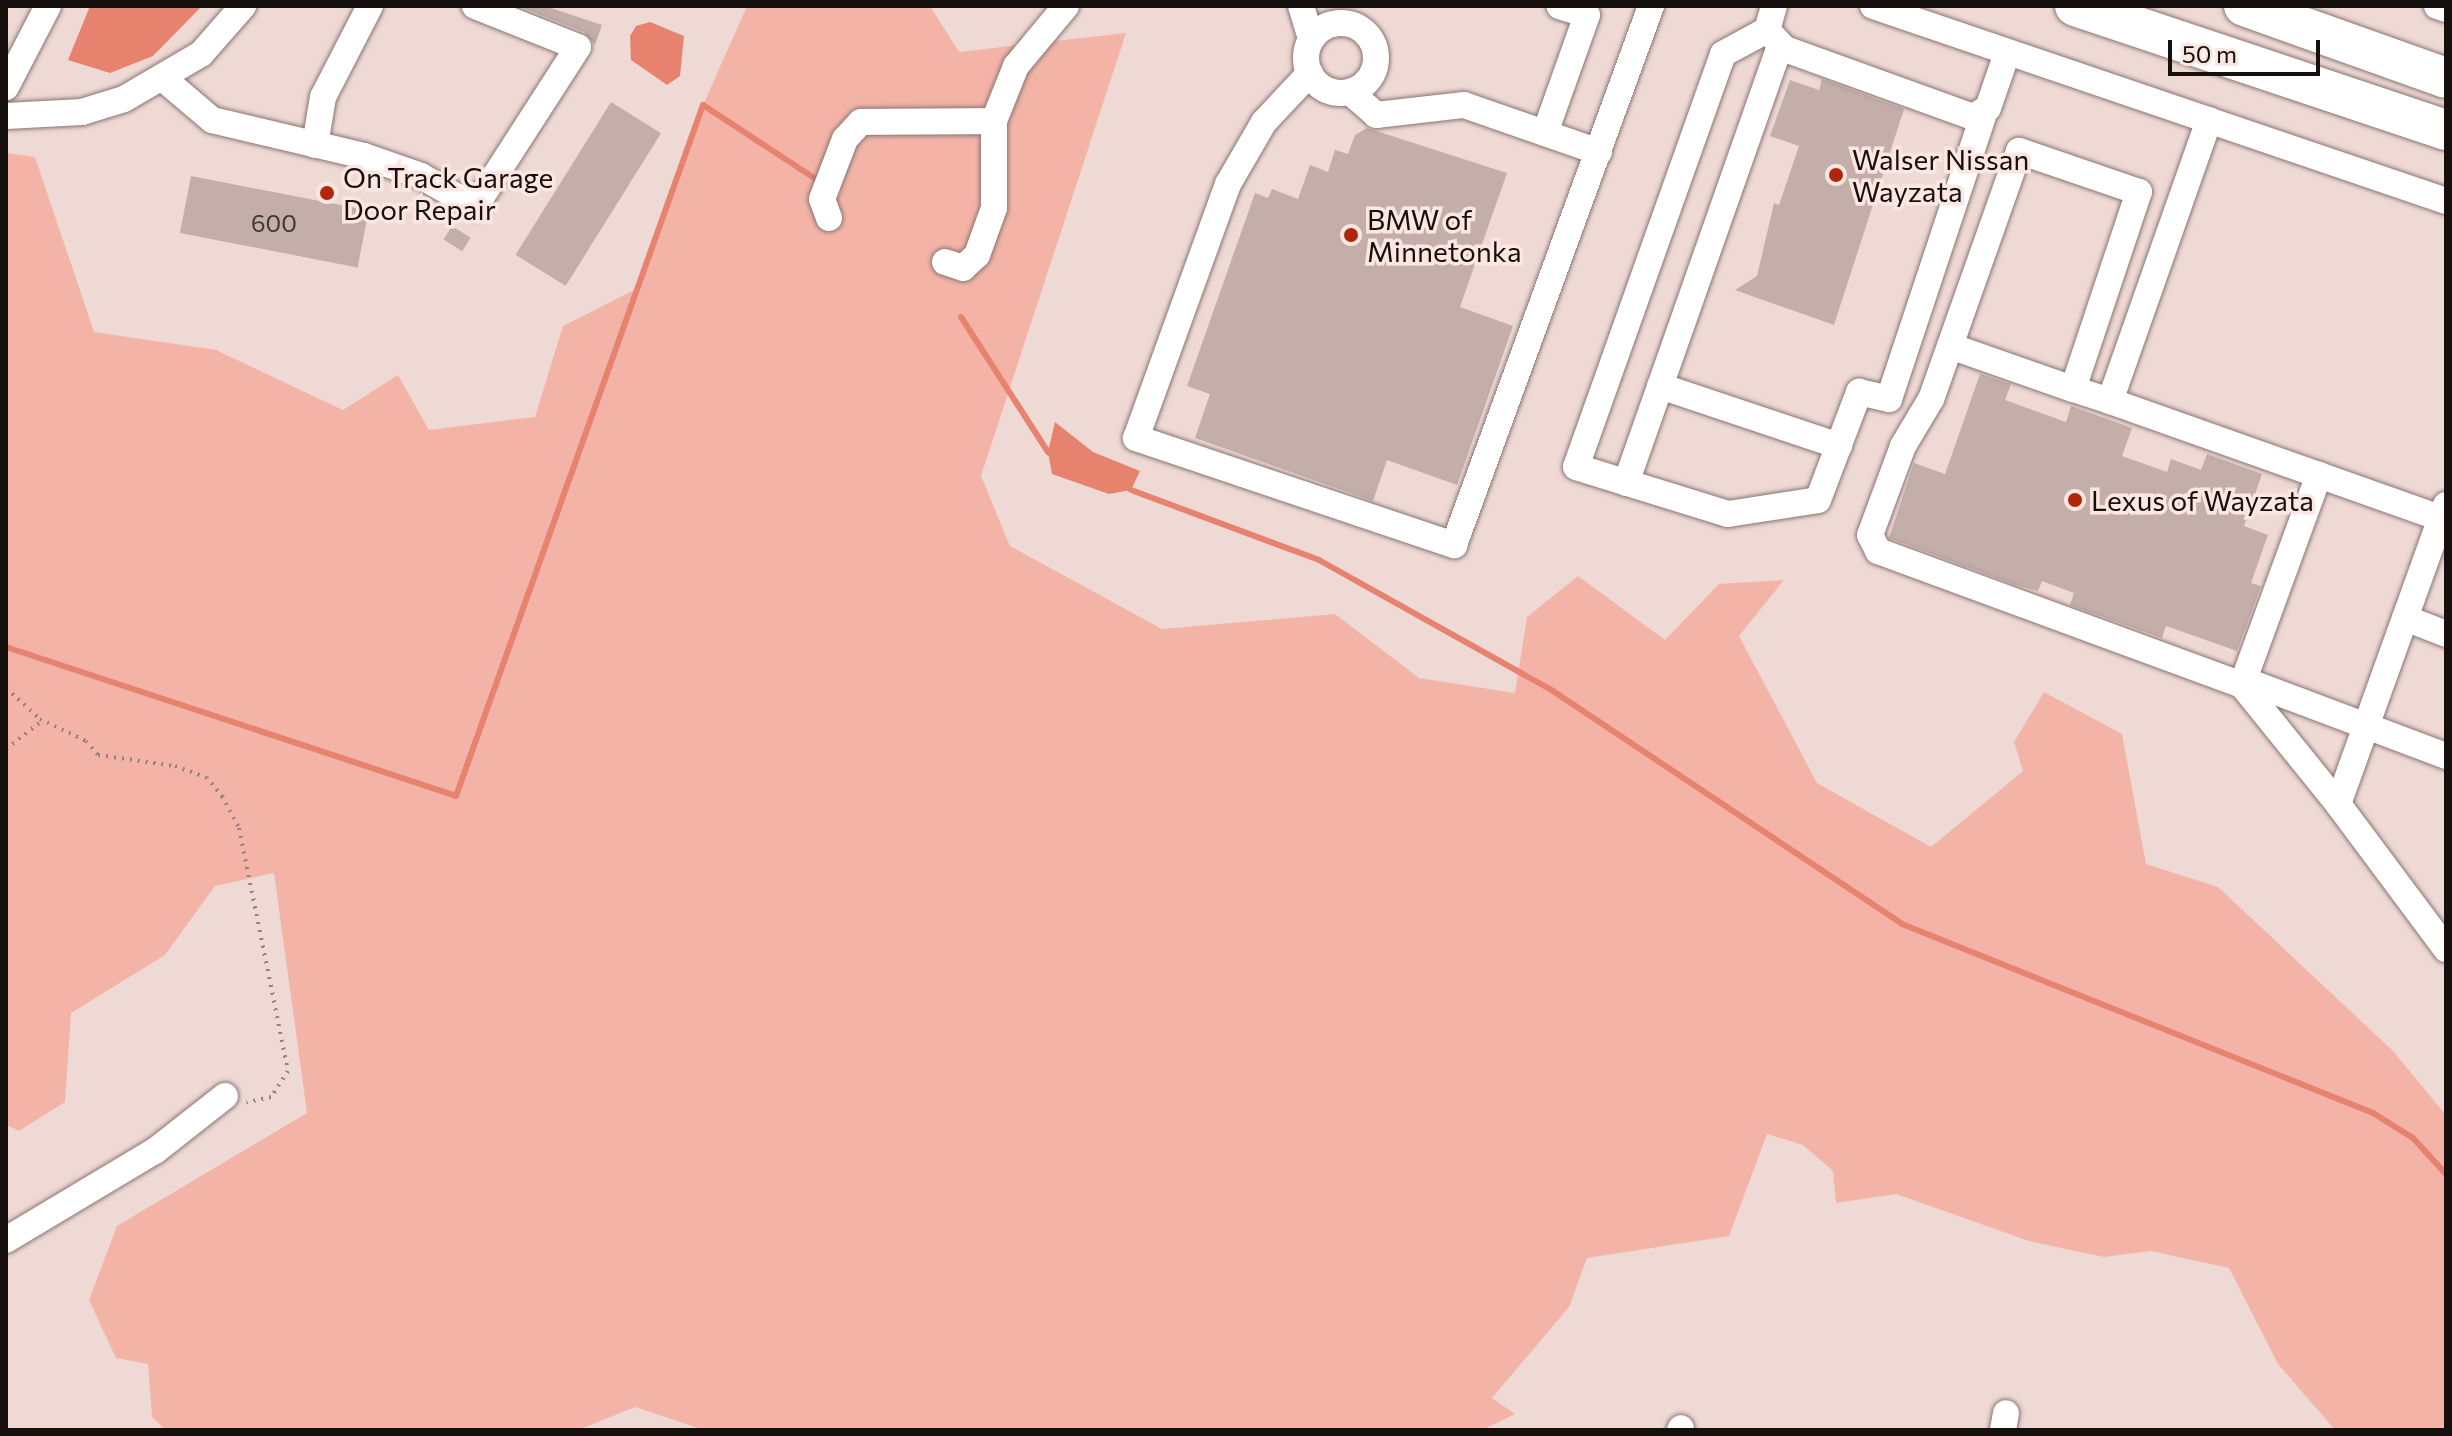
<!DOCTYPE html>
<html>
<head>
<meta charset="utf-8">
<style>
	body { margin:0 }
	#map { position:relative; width:2452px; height:1436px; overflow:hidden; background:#efd9d5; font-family:Commissioner,sans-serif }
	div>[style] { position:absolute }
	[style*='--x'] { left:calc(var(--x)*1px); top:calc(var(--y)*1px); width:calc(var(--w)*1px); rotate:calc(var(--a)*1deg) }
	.green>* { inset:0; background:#f3b4a7 }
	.water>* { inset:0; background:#e7826e }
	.stream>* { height:6px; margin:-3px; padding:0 3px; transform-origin:3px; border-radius:3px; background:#e7826e }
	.building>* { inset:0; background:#c3aeaa; transform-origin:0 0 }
	.path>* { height:4px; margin-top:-2px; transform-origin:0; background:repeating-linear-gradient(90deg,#92837f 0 2px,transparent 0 8px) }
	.roads { filter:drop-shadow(0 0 2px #887571) drop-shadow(0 0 2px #887571) }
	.minor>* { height:26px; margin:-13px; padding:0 13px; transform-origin:13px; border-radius:13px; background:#fff }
	.minor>.ring { margin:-13px; padding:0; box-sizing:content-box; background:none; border:26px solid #fff; border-radius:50% }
	.highway>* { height:40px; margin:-20px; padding:0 20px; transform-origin:20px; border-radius:20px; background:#fff }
	.dots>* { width:22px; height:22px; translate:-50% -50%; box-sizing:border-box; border:4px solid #fce6e2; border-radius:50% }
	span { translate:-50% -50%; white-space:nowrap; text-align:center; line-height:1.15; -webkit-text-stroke:7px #fce6e2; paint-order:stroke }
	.number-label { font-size:24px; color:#403734 }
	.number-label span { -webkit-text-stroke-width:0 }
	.poi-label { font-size:28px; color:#150f0d }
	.left { translate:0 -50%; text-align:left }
	.frame { position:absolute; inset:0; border:8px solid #150f0d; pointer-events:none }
	.scale { position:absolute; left:2168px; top:40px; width:152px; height:36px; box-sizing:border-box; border:4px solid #150f0d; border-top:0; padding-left:10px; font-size:24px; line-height:28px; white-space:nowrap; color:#150f0d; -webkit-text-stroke:6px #fce6e2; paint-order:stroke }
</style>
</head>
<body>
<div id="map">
	<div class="green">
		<div style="clip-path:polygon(747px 6px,930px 6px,959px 52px,1126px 33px,981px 476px,1010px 546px,1162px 629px,1335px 614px,1419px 678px,1515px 693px,1527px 617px,1578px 576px,1665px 640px,1719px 584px,1784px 580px,1739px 636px,1817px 783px,1931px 847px,2023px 771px,2014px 742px,2044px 692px,2122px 734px,2146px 864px,2218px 887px,2393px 1051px,2446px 1115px,2446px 1430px,2335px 1430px,2278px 1364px,2229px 1268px,2151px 1251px,2104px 1257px,2029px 1241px,1896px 1194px,1836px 1203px,1833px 1171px,1803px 1145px,1767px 1134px,1729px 1236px,1587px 1258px,1569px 1307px,1492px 1398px,1515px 1414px,1482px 1430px,704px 1430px,635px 1407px,578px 1430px,166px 1430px,152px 1417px,148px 1364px,116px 1358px,89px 1300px,117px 1226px,307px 1113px,274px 873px,215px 886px,165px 955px,71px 1013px,65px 1102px,19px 1131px,6px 1125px,6px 153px,35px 157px,94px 332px,216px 350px,343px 410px,398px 375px,429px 430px,535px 417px,563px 326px,638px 288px,703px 105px)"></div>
	</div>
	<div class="water">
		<div style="clip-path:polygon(90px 6px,202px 6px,153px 56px,110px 73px,68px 60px)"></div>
		<div style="clip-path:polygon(650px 22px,684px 36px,680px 76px,667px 85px,631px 60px,630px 36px,636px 26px)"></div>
		<div style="clip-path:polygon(1055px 422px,1093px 452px,1140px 471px,1131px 490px,1109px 494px,1052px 474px,1048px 452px)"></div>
	</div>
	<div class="stream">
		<div style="--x:961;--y:317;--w:161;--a:57.2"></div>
		<div style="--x:1131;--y:490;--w:201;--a:20.4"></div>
		<div style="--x:1319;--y:560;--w:268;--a:29.2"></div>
		<div style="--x:1553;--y:691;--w:420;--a:33.7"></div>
		<div style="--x:1902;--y:924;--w:508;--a:21.86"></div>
		<div style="--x:2373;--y:1113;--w:47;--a:32"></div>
		<div style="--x:2413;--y:1138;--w:49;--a:47.5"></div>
		<div style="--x:6;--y:647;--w:474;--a:18.3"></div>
		<div style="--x:456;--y:796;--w:734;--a:-70.33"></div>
		<div style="--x:703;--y:105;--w:140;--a:33.3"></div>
	</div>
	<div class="building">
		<div style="clip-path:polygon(518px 6px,545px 6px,602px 25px,595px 45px,584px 32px)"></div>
		<div style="clip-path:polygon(1822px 79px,1904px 109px,1834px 325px,1735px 290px,1757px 276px,1774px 203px,1779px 205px,1799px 146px,1770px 136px,1790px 80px,1819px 90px)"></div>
		<div style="left:611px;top:102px;width:59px;height:180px;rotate:32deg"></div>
		<div style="clip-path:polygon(1367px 128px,1507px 173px,1460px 307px,1513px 326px,1457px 485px,1387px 460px,1373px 501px,1195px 438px,1210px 394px,1187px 386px,1255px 193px,1268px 198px,1272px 189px,1298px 199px,1310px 165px,1328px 172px,1335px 150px,1348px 154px,1355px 135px)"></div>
		<div style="left:191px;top:176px;width:181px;height:58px;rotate:11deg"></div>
		<div style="left:452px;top:226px;width:22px;height:16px;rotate:32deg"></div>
		<div style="clip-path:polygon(1980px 374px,2011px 384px,2005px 400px,2066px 422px,2071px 406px,2132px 428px,2122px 456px,2167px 472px,2171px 459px,2201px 470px,2207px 454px,2262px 474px,2244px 526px,2268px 535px,2251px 583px,2261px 586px,2237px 651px,2166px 626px,2162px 638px,2070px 605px,2074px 593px,2042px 581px,2038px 591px,2016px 585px,1889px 538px,1914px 463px,1945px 474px)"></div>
	</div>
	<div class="path">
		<div style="--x:6;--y:688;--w:46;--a:42.4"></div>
		<div style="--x:40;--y:719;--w:51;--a:25.6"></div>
		<div style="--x:86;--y:741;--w:18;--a:49"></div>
		<div style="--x:98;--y:755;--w:78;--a:8.1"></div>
		<div style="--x:175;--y:766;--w:33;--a:20"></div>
		<div style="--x:206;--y:777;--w:25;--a:50"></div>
		<div style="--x:222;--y:796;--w:36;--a:62"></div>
		<div style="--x:239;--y:828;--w:248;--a:78.6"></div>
		<div style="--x:288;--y:1071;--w:31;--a:123"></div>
		<div style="--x:271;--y:1097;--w:25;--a:168"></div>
		<div style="--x:6;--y:749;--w:47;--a:-38.1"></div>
	</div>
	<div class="roads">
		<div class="minor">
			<div style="--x:1301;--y:6;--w:34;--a:73"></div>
			<div style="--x:1774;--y:6;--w:25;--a:106"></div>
			<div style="--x:1767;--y:30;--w:26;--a:47"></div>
			<div style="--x:1785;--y:49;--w:200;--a:19.9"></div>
			<div style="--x:1973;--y:117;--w:17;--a:-31"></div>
			<div style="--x:1988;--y:108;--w:58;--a:-70.9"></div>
			<div style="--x:1873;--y:6;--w:605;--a:18.79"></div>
			<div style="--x:2437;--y:6;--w:9;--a:18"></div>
			<div class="ring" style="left:1306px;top:23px;width:44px;height:44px"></div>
			<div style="--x:1767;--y:30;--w:50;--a:151.4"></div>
			<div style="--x:1723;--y:54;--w:438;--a:109.6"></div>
			<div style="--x:1576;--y:467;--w:159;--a:17.2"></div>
			<div style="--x:1728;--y:514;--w:91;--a:-8.8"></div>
			<div style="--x:1818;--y:500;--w:116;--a:-69.2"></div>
			<div style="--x:1859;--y:392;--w:31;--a:13"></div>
			<div style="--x:1889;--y:399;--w:298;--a:-71.6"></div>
			<div style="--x:1310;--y:73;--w:67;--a:133.2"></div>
			<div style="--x:1264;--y:122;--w:72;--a:120.1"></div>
			<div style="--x:1228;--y:184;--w:270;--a:109.9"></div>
			<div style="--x:1136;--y:438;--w:336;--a:18.6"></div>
			<div style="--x:1454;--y:545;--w:574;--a:-69.92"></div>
			<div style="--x:165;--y:80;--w:62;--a:40.4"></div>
			<div style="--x:212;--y:120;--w:156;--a:13.3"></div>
			<div style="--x:364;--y:156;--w:60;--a:19.3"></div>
			<div style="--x:421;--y:176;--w:62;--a:29.9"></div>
			<div style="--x:475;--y:207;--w:190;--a:-57.2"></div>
			<div style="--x:578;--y:47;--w:111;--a:-158.3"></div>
			<div style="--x:6;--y:87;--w:91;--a:-62.6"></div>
			<div style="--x:1350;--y:92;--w:35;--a:41"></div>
			<div style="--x:1376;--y:115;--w:89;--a:-6.5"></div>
			<div style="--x:1464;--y:105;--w:143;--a:19.2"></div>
			<div style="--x:6;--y:116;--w:76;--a:-3"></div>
			<div style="--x:82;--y:112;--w:44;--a:-17.2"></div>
			<div style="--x:124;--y:99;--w:89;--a:-30.3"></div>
			<div style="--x:201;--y:54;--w:64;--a:-48.8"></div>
			<div style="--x:2209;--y:120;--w:298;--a:109.4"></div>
			<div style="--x:2110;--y:401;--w:351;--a:19.5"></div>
			<div style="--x:2441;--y:518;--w:14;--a:-69"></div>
			<div style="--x:1545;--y:133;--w:125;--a:-70.4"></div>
			<div style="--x:1587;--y:15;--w:29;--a:-162"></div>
			<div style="--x:315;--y:145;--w:49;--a:-80.5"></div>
			<div style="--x:323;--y:97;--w:102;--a:-62.7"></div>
			<div style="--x:829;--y:218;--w:20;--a:-110"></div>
			<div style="--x:822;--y:199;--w:64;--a:-69"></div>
			<div style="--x:845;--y:139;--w:23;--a:-47"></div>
			<div style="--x:861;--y:122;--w:133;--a:-0.4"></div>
			<div style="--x:945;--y:262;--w:19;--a:18"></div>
			<div style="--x:963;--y:268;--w:19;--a:-43"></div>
			<div style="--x:977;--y:255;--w:50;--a:-70.1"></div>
			<div style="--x:994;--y:208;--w:87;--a:-90"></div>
			<div style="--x:994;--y:121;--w:59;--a:-68.2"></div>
			<div style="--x:1016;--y:66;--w:78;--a:-50.2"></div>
			<div style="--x:1950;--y:346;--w:130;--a:19.3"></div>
			<div style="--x:1660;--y:386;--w:189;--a:18.5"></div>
			<div style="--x:2110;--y:401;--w:39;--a:-162"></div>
			<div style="--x:2073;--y:389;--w:208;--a:-71.5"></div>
			<div style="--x:2139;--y:192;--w:127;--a:-161.1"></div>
			<div style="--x:2019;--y:151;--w:263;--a:109.5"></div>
			<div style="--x:1931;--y:399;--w:55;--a:120.8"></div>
			<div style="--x:1903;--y:446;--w:95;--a:110.3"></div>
			<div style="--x:1870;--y:535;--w:18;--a:63"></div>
			<div style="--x:1878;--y:551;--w:388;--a:20.2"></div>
			<div style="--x:2242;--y:685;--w:153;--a:51.1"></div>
			<div style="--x:1626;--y:483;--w:463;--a:-70.6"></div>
			<div style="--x:2441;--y:518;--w:304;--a:109.8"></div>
			<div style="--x:2338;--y:804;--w:181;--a:53.3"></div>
			<div style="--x:2405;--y:618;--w:44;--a:21.3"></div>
			<div style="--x:2244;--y:680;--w:216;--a:20.6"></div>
			<div style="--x:2242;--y:685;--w:224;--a:-69.9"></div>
			<div style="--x:6;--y:1240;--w:174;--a:-30.9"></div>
			<div style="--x:155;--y:1151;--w:89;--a:-38.2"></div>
			<div style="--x:1680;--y:1430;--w:2;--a:-63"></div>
			<div style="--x:2003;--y:1430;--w:17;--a:-80"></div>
		</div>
		<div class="highway">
			<div style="--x:2075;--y:6;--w:391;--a:18.5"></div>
			<div style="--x:2244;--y:6;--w:214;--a:19.6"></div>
		</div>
	</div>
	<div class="dots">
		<div style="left:1836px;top:175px;background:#b22608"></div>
		<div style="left:327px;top:193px;background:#b22608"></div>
		<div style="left:1351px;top:235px;background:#b22608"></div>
		<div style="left:2075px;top:500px;background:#b22608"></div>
	</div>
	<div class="number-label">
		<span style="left:274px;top:223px">600</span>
	</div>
	<div class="poi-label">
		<span class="left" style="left:1852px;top:175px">Walser Nissan<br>Wayzata</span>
		<span class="left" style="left:343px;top:193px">On Track Garage<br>Door Repair</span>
		<span class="left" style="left:1367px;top:235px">BMW of<br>Minnetonka</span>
		<span class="left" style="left:2091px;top:500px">Lexus of Wayzata</span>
	</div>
	<div class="frame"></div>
	<div class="scale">50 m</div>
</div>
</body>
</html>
